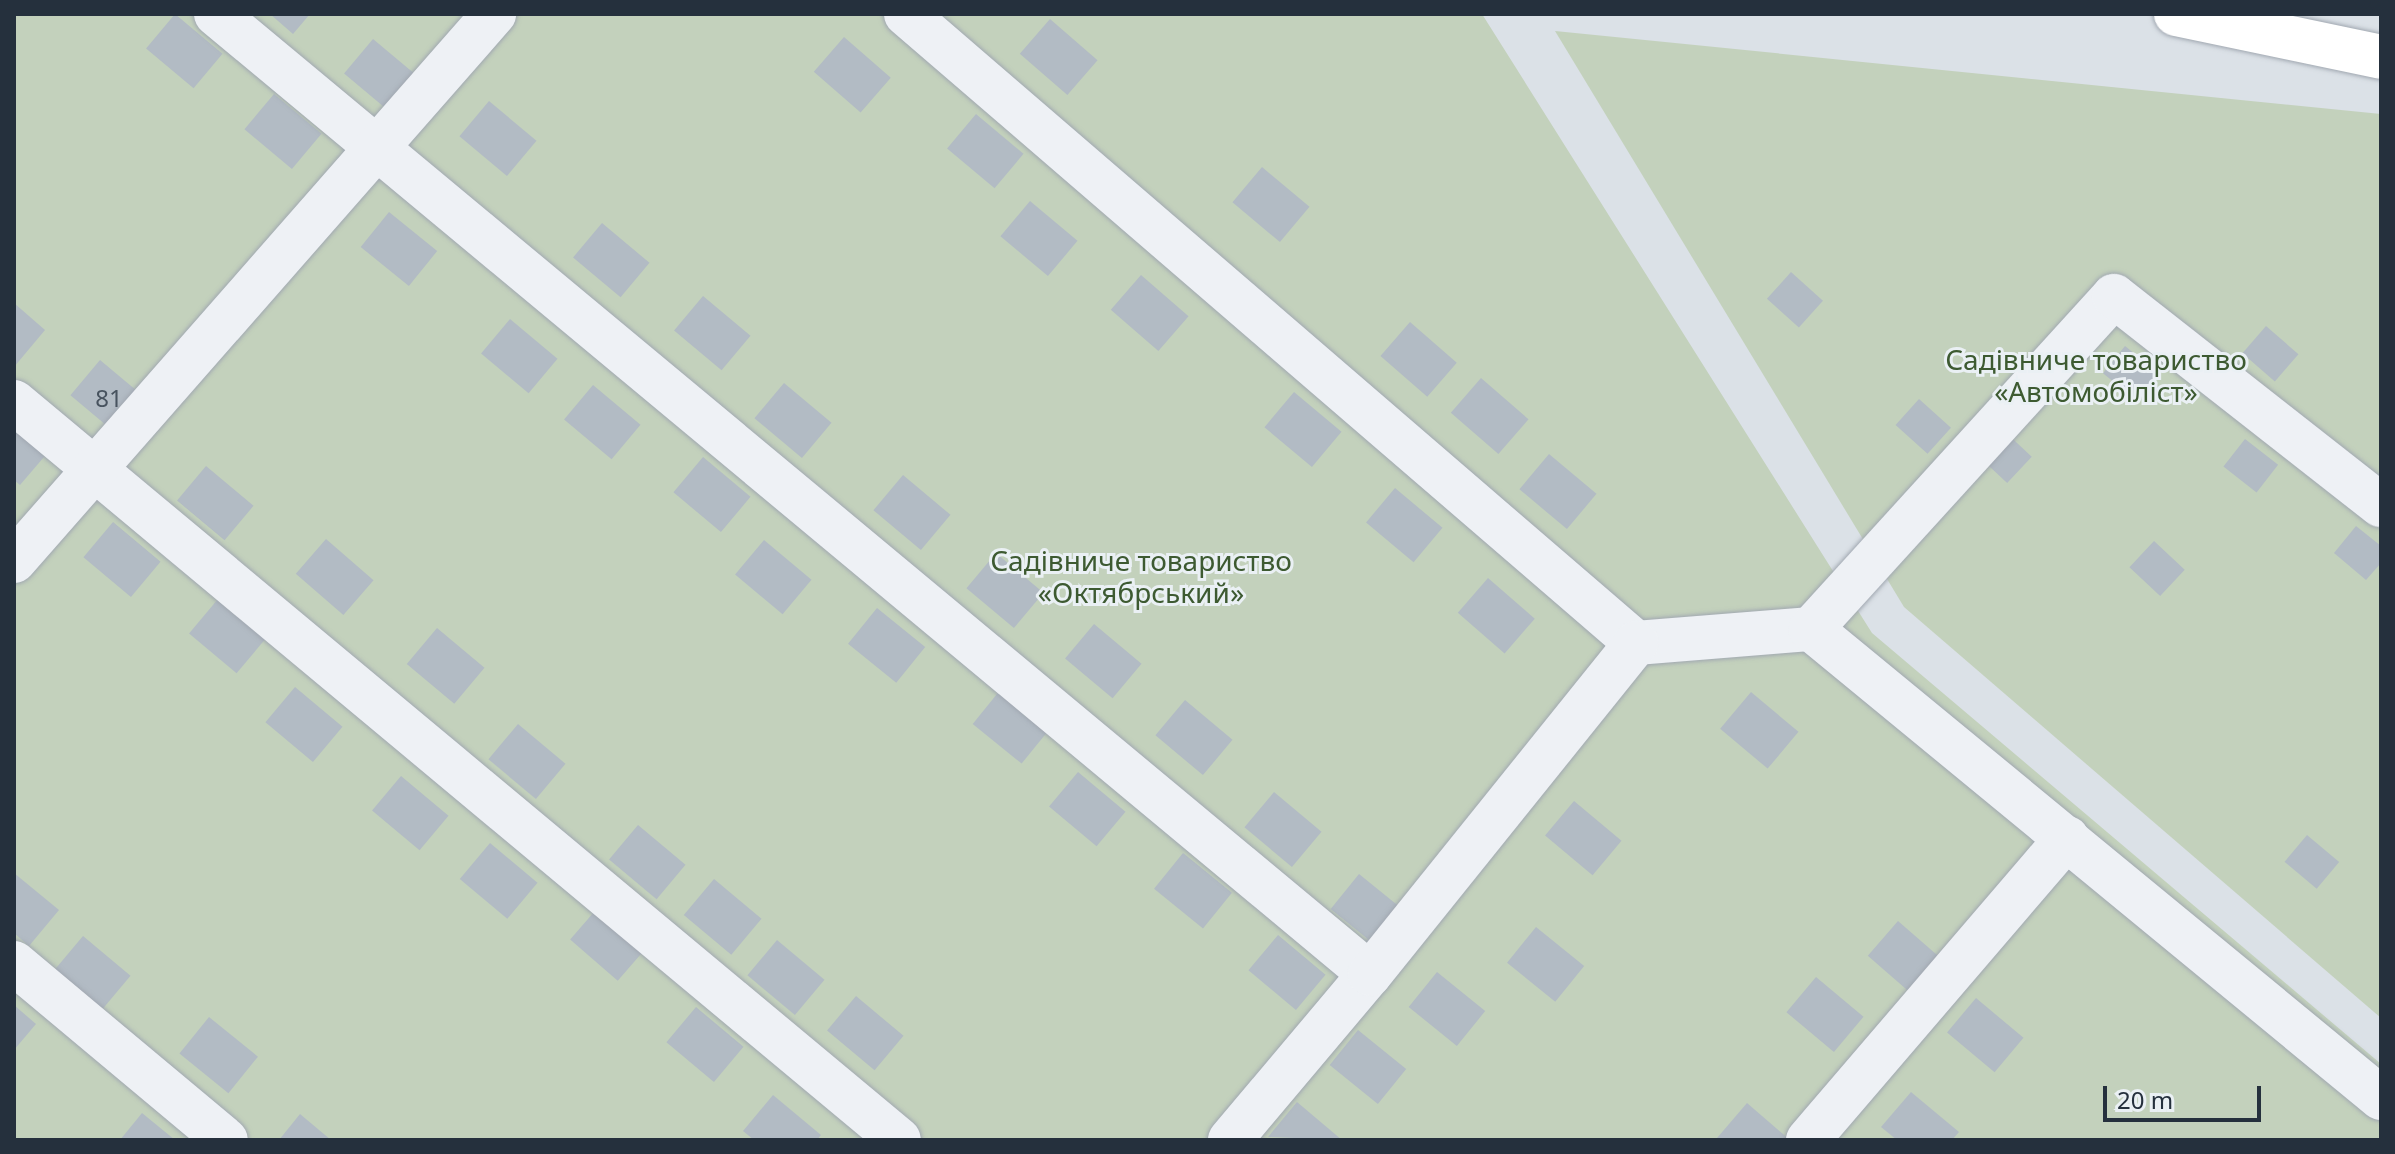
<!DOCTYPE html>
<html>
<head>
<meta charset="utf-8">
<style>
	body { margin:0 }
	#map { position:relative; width:2395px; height:1154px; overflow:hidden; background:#dbe1e7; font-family:"Noto Sans",sans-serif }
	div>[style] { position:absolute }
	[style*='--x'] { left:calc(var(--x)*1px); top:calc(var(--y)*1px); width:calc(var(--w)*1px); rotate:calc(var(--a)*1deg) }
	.green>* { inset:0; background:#c3d1bc }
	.building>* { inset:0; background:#b2bbc4; transform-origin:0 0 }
	.roads { filter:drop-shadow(0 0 2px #a1a8b1) drop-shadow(0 0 2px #a1a8b1) }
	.street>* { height:44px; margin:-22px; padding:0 22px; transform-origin:22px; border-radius:22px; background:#eef1f5 }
	.highway>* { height:44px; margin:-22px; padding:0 22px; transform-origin:22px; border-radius:22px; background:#fff }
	span { translate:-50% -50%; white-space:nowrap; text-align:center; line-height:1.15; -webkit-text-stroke:6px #eaf0f4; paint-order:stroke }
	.number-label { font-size:24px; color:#48535f }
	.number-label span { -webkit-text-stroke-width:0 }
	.park-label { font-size:28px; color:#3d5a31 }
	.frame { position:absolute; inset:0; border:16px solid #25303d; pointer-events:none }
	.scale { position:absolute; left:2103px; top:1086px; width:158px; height:36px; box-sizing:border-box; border:4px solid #25303d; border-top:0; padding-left:10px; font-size:24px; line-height:28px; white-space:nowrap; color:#25303d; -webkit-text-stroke:6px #eaf0f4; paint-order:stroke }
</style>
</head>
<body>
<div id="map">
	<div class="green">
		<div style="clip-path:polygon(14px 14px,1482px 14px,1872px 633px,2381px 1064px,2381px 1140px,14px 1140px)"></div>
		<div style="clip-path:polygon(1555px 31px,2381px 114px,2381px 1018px,1904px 607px)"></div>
	</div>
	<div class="building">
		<div style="left:175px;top:14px;width:62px;height:45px;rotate:40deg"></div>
		<div style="clip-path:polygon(270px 14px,310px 14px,293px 34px)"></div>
		<div style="left:1050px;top:19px;width:63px;height:46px;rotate:41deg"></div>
		<div style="left:844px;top:37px;width:62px;height:46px;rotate:41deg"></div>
		<div style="left:373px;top:39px;width:62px;height:45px;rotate:40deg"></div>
		<div style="left:274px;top:94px;width:62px;height:46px;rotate:40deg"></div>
		<div style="left:489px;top:101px;width:62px;height:46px;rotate:40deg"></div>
		<div style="left:976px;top:114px;width:62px;height:45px;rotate:40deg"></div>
		<div style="left:1262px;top:167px;width:62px;height:46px;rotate:40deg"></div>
		<div style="left:1030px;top:201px;width:62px;height:46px;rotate:40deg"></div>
		<div style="left:389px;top:212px;width:62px;height:45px;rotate:39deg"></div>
		<div style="left:602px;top:223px;width:62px;height:45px;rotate:40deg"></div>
		<div style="left:1791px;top:272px;width:43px;height:36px;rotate:42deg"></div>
		<div style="left:1141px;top:275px;width:63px;height:46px;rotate:41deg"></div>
		<div style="left:703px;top:296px;width:62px;height:45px;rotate:40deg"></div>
		<div style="clip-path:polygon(14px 303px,45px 330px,14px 367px)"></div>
		<div style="left:510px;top:319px;width:62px;height:45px;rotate:40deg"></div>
		<div style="left:1410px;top:322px;width:62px;height:45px;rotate:41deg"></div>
		<div style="left:2266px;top:326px;width:43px;height:36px;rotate:41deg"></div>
		<div style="left:2125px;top:346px;width:43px;height:35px;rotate:39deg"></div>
		<div style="left:100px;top:360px;width:62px;height:46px;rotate:40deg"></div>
		<div style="left:1481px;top:378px;width:63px;height:46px;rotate:41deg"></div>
		<div style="left:784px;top:383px;width:62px;height:46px;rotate:40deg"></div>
		<div style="left:593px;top:385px;width:62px;height:45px;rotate:40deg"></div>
		<div style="left:1294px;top:392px;width:62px;height:46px;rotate:40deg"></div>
		<div style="left:1919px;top:399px;width:43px;height:35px;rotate:42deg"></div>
		<div style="clip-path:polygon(14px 420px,50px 450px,20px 485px,14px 480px)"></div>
		<div style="left:2001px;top:428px;width:42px;height:36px;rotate:43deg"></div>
		<div style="left:2245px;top:439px;width:42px;height:35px;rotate:38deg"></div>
		<div style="left:1549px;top:454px;width:62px;height:46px;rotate:40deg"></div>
		<div style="left:703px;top:457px;width:62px;height:46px;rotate:40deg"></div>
		<div style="left:206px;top:466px;width:62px;height:45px;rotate:40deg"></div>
		<div style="left:903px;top:475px;width:62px;height:46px;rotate:40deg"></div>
		<div style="left:1395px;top:488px;width:62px;height:45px;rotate:40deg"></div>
		<div style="left:113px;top:522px;width:62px;height:46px;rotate:40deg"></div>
		<div style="clip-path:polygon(2356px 526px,2381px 546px,2381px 563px,2366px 580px,2334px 553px)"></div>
		<div style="left:326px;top:539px;width:63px;height:46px;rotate:41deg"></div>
		<div style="left:764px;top:540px;width:62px;height:45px;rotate:40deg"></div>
		<div style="left:2154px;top:541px;width:42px;height:36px;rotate:43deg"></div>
		<div style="left:996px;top:553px;width:62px;height:46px;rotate:40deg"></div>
		<div style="left:1488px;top:578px;width:62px;height:46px;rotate:41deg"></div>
		<div style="left:218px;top:599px;width:62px;height:45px;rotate:40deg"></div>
		<div style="left:877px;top:608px;width:62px;height:46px;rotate:39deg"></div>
		<div style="left:1094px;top:624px;width:62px;height:45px;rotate:40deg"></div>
		<div style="left:437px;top:628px;width:62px;height:47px;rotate:40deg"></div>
		<div style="left:295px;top:687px;width:62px;height:46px;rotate:40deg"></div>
		<div style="left:1001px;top:689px;width:63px;height:45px;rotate:39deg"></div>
		<div style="left:1751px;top:692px;width:62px;height:48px;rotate:40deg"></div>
		<div style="left:1185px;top:700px;width:62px;height:46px;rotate:40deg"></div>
		<div style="left:518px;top:724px;width:62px;height:46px;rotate:40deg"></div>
		<div style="left:1078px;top:772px;width:62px;height:45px;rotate:40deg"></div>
		<div style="left:401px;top:776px;width:62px;height:45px;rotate:40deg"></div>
		<div style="left:1274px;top:792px;width:62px;height:46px;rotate:40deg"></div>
		<div style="left:1574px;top:801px;width:62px;height:45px;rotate:40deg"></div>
		<div style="left:638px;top:825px;width:62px;height:45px;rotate:40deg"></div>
		<div style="left:2307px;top:835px;width:42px;height:35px;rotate:40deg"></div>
		<div style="left:490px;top:843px;width:62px;height:47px;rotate:40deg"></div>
		<div style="left:1183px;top:853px;width:63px;height:46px;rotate:39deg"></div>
		<div style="clip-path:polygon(14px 873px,59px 910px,29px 946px,14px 933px)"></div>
		<div style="left:1359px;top:874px;width:62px;height:45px;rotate:39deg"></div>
		<div style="left:714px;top:879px;width:62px;height:47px;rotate:40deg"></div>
		<div style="left:601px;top:904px;width:63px;height:47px;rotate:41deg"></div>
		<div style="left:1898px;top:921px;width:62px;height:46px;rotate:41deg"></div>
		<div style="left:1536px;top:927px;width:62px;height:46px;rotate:39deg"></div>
		<div style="left:1278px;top:935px;width:62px;height:46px;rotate:40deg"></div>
		<div style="left:83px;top:936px;width:62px;height:47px;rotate:40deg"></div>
		<div style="left:777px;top:940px;width:62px;height:46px;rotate:40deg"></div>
		<div style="left:1437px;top:972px;width:62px;height:45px;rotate:39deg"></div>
		<div style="left:1816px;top:977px;width:62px;height:46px;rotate:40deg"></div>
		<div style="left:856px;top:996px;width:62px;height:45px;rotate:40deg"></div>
		<div style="left:1976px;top:998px;width:62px;height:45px;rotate:40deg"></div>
		<div style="clip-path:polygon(14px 1005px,36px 1024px,14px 1050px)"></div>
		<div style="left:696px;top:1007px;width:62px;height:46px;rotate:40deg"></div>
		<div style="left:209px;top:1017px;width:63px;height:47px;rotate:39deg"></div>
		<div style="left:1358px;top:1030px;width:62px;height:45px;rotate:39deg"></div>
		<div style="clip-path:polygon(1911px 1092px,1959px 1132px,1952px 1140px,1897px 1140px,1881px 1127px)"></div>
		<div style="clip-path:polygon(773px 1095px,821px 1135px,817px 1140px,754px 1140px,743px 1131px)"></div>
		<div style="clip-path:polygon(1297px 1102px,1342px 1140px,1268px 1137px)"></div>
		<div style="clip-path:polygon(1747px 1103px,1790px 1140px,1717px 1138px)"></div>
		<div style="clip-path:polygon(142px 1113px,175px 1140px,120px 1140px)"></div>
		<div style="clip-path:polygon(300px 1114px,331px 1140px,279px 1140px)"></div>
	</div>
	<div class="roads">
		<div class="street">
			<div style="--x:216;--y:14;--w:1501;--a:39.76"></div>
			<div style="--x:906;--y:14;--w:964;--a:40.75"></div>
			<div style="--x:1636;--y:643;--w:176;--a:-4.6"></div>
			<div style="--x:1811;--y:629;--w:450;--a:-47.7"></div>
			<div style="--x:2114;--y:296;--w:339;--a:38.1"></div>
			<div style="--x:14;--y:402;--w:1152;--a:39.82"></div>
			<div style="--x:14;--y:561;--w:728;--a:-48.73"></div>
			<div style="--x:1811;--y:629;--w:738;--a:39.45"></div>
			<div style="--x:14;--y:963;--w:276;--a:39.9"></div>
			<div style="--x:1230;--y:1140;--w:217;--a:-49.9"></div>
			<div style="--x:1370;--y:974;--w:425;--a:-51.2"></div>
			<div style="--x:1808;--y:1140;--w:398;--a:-49.4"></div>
		</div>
		<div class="highway">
			<div style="--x:2176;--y:14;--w:209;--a:11.8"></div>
		</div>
	</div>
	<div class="number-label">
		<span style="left:109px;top:398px">81</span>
	</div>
	<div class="park-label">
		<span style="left:2096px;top:375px">Садівниче товариство<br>«Автомобіліст»</span>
		<span style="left:1141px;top:576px">Садівниче товариство<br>«Октябрський»</span>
	</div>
	<div class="frame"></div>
	<div class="scale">20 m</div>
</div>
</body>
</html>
